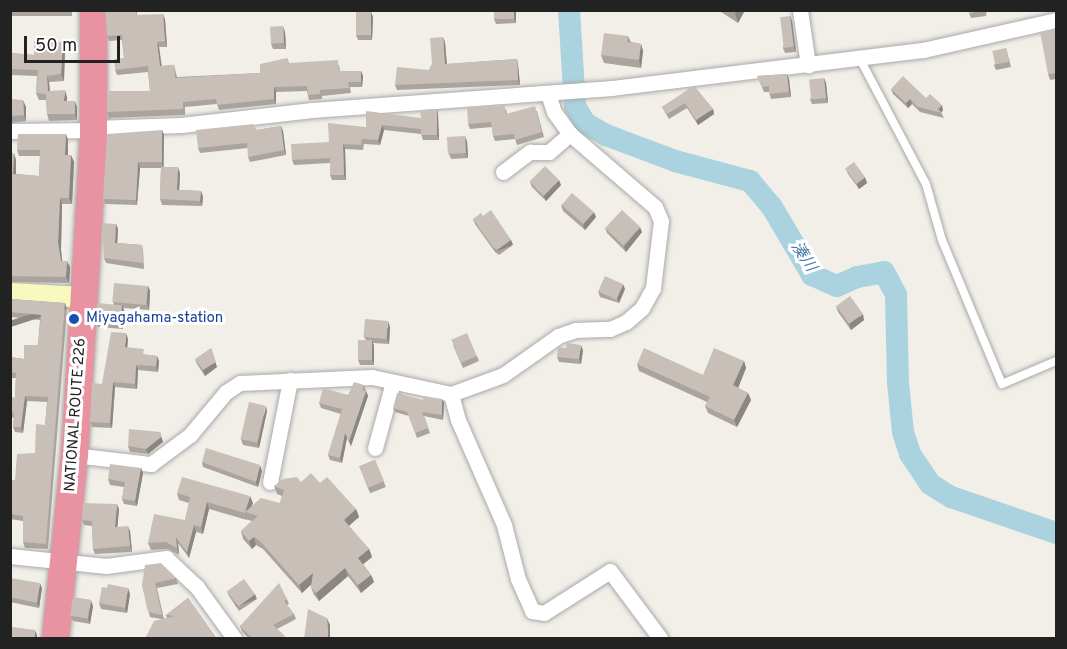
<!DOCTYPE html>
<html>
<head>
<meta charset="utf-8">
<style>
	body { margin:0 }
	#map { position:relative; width:1067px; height:649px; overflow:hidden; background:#f2efe9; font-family:Overpass,"Noto Sans JP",sans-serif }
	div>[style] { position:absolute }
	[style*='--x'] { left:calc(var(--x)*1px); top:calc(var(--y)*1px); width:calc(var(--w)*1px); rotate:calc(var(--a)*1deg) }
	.river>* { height:22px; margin:-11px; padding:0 11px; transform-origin:11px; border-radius:11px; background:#aad3df }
	.roads { filter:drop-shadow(0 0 2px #a9a9a9) drop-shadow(0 0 2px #a9a9a9) }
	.lane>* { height:8px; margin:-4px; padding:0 4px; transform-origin:4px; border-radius:4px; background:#fff }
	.street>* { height:15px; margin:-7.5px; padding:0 7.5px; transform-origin:7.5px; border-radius:7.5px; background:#fff }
	.secondary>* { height:21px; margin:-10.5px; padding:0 10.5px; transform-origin:10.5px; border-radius:10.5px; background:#f7fabf }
	.highway>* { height:27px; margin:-13.5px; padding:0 13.5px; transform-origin:13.5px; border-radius:13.5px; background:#e892a2 }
	.wall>* { inset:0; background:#aba49e; transform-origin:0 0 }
	.shaded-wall>* { inset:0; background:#8b8681; transform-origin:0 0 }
	.building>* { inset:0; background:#c7bfb8; transform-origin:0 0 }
	.dots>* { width:16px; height:16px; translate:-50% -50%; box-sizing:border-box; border:3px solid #fff; border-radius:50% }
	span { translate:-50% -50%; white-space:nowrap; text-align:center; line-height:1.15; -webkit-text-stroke:6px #fff; paint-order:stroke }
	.transit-label { font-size:15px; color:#164399 }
	.left { translate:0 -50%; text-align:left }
	.street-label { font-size:15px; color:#222 }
	.water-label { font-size:16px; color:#4a7aab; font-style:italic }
	.frame { position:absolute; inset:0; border:12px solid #222; pointer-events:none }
	.scale { position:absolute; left:24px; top:36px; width:96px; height:27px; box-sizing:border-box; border:3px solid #222; border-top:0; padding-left:8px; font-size:18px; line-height:21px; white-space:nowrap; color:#222; -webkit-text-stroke:4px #fff; paint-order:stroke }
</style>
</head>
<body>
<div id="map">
	<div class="river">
		<div style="--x:569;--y:10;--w:96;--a:86.4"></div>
		<div style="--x:575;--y:106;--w:20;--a:60"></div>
		<div style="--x:585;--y:123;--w:24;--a:30"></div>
		<div style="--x:606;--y:135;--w:74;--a:20.6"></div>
		<div style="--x:675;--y:161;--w:78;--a:14.9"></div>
		<div style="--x:750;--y:181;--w:34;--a:50"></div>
		<div style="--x:772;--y:207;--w:79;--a:59.5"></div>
		<div style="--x:812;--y:275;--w:27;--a:24"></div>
		<div style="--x:837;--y:286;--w:22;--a:-24"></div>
		<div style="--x:857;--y:277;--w:27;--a:-10"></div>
		<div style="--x:884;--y:272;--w:26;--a:62"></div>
		<div style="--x:896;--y:295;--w:88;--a:88.7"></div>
		<div style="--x:898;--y:383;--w:49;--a:84.2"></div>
		<div style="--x:903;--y:432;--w:23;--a:72"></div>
		<div style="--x:910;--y:454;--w:36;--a:56"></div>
		<div style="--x:930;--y:484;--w:25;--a:32"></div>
		<div style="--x:951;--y:497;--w:111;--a:18.9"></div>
	</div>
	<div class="roads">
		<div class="lane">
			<div style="--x:860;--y:59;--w:141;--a:62.2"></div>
			<div style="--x:926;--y:184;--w:58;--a:74.1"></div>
			<div style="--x:942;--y:240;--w:156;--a:67.4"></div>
			<div style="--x:1002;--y:384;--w:59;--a:-23.1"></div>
		</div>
		<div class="street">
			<div style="--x:800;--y:10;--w:56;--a:81.7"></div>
			<div style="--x:93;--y:128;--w:88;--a:-2"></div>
			<div style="--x:181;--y:125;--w:132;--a:-6.5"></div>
			<div style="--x:312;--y:110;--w:301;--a:-4.2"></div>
			<div style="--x:612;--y:88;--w:313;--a:-7"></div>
			<div style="--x:923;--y:50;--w:136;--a:-12.7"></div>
			<div style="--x:10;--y:131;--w:83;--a:-0.7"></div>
			<div style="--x:503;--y:172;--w:34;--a:-37"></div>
			<div style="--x:530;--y:152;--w:19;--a:0"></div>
			<div style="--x:549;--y:152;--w:28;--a:-41"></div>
			<div style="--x:451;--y:394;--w:27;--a:75"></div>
			<div style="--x:458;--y:420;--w:115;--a:66.3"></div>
			<div style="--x:504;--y:525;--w:56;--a:75.5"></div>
			<div style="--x:518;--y:579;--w:35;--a:66"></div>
			<div style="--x:532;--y:611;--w:12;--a:9"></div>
			<div style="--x:544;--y:613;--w:78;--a:-32.5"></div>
			<div style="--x:610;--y:571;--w:84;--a:53.3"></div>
			<div style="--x:375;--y:448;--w:68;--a:-74.7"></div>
			<div style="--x:74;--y:455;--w:78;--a:6.7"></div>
			<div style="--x:151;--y:464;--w:49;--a:-36.6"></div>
			<div style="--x:190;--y:435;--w:56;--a:-50.1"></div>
			<div style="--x:226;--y:392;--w:17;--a:-33"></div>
			<div style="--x:240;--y:383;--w:132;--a:-2.6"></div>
			<div style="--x:372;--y:377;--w:81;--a:12.1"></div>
			<div style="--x:451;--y:394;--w:55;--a:-20.1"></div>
			<div style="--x:503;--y:375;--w:67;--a:-35.3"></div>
			<div style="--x:558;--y:336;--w:18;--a:-19"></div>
			<div style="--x:575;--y:330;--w:35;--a:-2"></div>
			<div style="--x:610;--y:329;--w:17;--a:-24"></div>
			<div style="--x:626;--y:322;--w:21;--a:-41"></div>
			<div style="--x:642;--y:308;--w:23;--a:-61"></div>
			<div style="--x:653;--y:288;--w:67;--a:-83.2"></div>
			<div style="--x:661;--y:221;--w:15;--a:-113"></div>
			<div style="--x:655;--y:207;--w:112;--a:-139.3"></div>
			<div style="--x:570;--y:134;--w:27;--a:-126"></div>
			<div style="--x:554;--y:112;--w:20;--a:-108"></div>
			<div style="--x:270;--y:482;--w:104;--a:-78.9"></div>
			<div style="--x:10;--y:556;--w:97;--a:5.9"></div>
			<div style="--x:106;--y:566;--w:61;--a:-7.6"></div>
			<div style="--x:166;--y:558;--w:42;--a:43.1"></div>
			<div style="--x:197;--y:587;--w:63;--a:54"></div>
		</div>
		<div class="secondary">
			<div style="--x:10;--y:293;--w:74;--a:3.1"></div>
		</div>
		<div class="highway">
			<div style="--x:55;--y:638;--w:184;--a:-84.1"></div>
			<div style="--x:74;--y:455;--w:146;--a:-86.5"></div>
			<div style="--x:83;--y:309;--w:171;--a:-86.7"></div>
			<div style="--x:93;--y:138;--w:128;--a:-90"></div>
		</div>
	</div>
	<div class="wall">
		<div style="left:10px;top:10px;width:62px;height:6px"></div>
		<div style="clip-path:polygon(105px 10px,137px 10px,137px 15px,165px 19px,167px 47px,159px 47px,162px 66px,174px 65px,177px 77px,260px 73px,287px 58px,289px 63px,339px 65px,340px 71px,361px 71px,363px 76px,362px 87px,350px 87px,351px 93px,322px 96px,322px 99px,309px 100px,307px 91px,276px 92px,276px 104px,219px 110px,217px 104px,185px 107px,185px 115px,109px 118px,107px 112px,150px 91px,148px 72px,117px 75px,115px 70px,124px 58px,122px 40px,109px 41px,107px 36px)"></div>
		<div style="clip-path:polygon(516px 10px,516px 23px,496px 24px,494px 19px)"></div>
		<div style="clip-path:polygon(718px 10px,745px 10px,738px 23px)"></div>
		<div style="clip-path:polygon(987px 10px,986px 16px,971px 18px,969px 13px)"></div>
		<div style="clip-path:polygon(371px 12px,373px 17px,372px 40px,358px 40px,356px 35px)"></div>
		<div style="clip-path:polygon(790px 16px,792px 21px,796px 52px,785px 53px,783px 48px)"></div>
		<div style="clip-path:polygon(1056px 28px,1056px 79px,1050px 80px,1048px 74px)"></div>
		<div style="clip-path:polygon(10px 32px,12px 36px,11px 53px,34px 55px,63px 42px,65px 48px,64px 81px,49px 82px,50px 91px,67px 97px,67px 101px,77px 107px,77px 120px,49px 121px,47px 114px,46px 100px,39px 100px,36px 93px,37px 76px,10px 75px)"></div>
		<div style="clip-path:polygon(285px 32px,286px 49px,273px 49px,271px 44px)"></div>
		<div style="clip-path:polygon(628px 36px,631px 42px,641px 44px,643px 51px,641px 68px,604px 63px,601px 55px)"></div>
		<div style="clip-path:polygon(445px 42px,447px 64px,517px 59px,518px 65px,520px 85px,397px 90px,395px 85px,429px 70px)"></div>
		<div style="clip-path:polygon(1006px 48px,1011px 67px,996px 70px,994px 65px)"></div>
		<div style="clip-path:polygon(787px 74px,789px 79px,791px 97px,771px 99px,769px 92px,764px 92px,757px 76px)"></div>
		<div style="clip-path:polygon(824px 78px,826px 83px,828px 103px,812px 104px,810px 99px)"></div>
		<div style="clip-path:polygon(694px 86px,713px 109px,714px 114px,698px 125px,687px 108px,669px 119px,662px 107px)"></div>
		<div style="clip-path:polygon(891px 89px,926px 98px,943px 110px,941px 112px,944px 118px,920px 112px,912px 104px,908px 108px,893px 94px)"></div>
		<div style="clip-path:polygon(10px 99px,26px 107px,26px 121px,10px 123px)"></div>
		<div style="clip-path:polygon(437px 109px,438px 114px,439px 140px,423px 140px,421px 134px,384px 130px,380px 145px,364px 144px,363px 150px,345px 149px,346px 180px,332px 180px,330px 175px,330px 163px,294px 165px,292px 160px,329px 142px,366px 127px,421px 118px)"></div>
		<div style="clip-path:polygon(506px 109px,507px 114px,537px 111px,544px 137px,517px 145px,515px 139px,495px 141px,493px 136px,492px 127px,470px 129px,468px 124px)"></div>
		<div style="clip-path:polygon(281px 126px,283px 131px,286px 155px,250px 162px,248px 157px,248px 148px,200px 153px,198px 148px,257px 130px)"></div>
		<div style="clip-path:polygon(162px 130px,164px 135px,164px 167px,180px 173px,179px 190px,201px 191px,203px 197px,202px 206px,162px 205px,160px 199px,161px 168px,140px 168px,137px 205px,105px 204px,103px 199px)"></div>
		<div style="clip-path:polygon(66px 134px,68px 140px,68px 155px,71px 155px,74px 162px,72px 204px,62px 204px,61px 250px,62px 261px,70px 267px,69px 283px,10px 282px,10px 153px,16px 160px,16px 174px,39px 176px,40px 156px,19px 156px,17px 150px)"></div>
		<div style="clip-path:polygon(467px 141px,468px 158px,451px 159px,449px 154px)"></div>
		<div style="clip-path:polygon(846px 169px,867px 183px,859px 189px,848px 174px)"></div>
		<div style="clip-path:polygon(530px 182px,561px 185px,546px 201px,532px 187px)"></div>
		<div style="clip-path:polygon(561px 205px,596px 217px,585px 230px,563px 211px)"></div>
		<div style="clip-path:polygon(483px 216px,511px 240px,513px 245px,499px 255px,495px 252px,475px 224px,473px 219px)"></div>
		<div style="clip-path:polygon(116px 224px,118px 229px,117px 243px,142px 245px,143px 250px,144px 269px,106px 263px,104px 258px)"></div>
		<div style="clip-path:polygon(605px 228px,642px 232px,626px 252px,607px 233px)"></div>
		<div style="clip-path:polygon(148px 286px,150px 291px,149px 310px,123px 308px,124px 310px,123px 329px,98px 327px,96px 322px,114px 304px,113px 302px)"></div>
		<div style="clip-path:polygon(625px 289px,619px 303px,600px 297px,598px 291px)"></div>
		<div style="clip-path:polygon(10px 299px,65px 303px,67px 309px,48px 549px,25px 548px,23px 542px,23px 521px,10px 519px,10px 480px,15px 480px,35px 453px,45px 425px,47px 402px,27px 401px,23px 433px,15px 432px,13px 427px,14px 418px,10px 417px,10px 397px,15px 398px,16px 378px,10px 378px,10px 357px,24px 359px,38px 345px,40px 320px,10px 317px)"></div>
		<div style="clip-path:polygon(836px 306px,864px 320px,851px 330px,838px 312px)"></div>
		<div style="clip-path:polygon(390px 327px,389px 344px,373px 343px,374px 346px,374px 365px,360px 365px,358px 360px,366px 340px,364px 337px)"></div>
		<div style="clip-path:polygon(128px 339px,127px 347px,146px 355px,157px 356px,159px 361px,158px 372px,138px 370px,137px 389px,115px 387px,112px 428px,92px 427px,90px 422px,102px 384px)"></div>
		<div style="clip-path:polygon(453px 345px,477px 356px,479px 361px,463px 368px)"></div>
		<div style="clip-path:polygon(583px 350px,581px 364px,559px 362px,557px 357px)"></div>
		<div style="clip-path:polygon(195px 359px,217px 367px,205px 376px,197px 364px)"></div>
		<div style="clip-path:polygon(744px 361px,746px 368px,738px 388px,748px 393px,751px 400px,737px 427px,708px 413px,705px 406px,707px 402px,639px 371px,637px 364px,703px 375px)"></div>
		<div style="clip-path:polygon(364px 385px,368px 396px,351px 446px,347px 438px,342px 463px,330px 460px,328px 455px,341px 414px,321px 408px,319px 403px,348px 395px)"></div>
		<div style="clip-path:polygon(442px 399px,444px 404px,443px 420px,424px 416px,430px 433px,417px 438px,409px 416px,395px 412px,393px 408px,423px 400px)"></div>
		<div style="clip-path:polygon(267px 411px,259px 448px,243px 445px,241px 439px)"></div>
		<div style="clip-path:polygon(160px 432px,163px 442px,148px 454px,130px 452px,128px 446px)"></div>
		<div style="left:375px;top:460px;width:29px;height:17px;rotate:68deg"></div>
		<div style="clip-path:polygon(202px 462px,262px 471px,258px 487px,203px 467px)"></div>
		<div style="clip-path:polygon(141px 468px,143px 473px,137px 506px,124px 504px,122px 499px,124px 487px,110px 485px,108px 479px)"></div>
		<div style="clip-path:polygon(301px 482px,320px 483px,356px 509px,359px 517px,349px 526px,369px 549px,372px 557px,363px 564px,371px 575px,374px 582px,361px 593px,348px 576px,319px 601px,314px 595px,311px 587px,311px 584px,302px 593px,263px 549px,256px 545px,252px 549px,243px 539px,241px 531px,252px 521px,248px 520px,248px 519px,247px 520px,209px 509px,203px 534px,196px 532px,189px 558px,178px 543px,179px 555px,168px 549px,151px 550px,148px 543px,185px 520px,189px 503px,179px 500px,177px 493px,253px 503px,251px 506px,280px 503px,282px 496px,277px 494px,274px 486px)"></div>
		<div style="clip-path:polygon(119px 509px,117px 527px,130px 531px,132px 552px,95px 554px,93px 549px,92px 526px,84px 525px,82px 520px)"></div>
		<div style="clip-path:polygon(10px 578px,42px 588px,39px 608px,10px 602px)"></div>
		<div style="clip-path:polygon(176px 578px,178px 584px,157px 588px,164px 619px,167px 618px,166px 615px,188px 598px,217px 639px,161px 619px,150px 617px,142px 585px)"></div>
		<div style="clip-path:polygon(107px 588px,130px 594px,127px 613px,101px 609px,99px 603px)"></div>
		<div style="clip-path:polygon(227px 591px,257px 599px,239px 611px,229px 596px)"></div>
		<div style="clip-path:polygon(287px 599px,289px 604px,287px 605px,294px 614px,296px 619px,277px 629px,286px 639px,249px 639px,242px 631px,240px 626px)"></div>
		<div style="clip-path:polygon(93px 606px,90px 624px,73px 621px,71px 616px)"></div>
	</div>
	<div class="shaded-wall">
		<div style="clip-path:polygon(514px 10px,516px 10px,516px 23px,514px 18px)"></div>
		<div style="clip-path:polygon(736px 10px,745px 10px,738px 23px,735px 13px)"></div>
		<div style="clip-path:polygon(371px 12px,373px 17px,372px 40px,371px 35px)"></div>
		<div style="clip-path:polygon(163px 14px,165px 19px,167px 47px,165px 41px)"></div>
		<div style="clip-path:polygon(790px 16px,792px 21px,796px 52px,794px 47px)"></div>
		<div style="clip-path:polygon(283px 26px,285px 32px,286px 49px,284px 43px)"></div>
		<div style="clip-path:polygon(10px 32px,12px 36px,11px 60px,10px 58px)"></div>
		<div style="clip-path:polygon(443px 37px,445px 42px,447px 69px,445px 64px)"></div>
		<div style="clip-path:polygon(63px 42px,65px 48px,64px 81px,61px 74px)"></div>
		<div style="clip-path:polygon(157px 42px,159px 47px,162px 72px,160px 66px)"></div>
		<div style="clip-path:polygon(641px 44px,643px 51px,641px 68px,639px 60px)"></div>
		<div style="clip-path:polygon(517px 59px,518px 65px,520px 85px,518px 80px)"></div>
		<div style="clip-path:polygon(361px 71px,363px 76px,362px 87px,361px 82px)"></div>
		<div style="clip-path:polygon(787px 74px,789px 79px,791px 97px,789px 92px)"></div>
		<div style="clip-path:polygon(47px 76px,49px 82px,50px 97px,48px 91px)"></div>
		<div style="clip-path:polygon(824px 78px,826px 83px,828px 103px,826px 98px)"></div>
		<div style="clip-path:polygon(274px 87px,276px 92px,276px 104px,274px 99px)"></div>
		<div style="clip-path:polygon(65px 90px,67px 97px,66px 107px,64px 101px)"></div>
		<div style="clip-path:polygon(910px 99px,912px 104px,908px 108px,906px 103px)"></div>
		<div style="clip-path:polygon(23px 100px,26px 107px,26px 121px,24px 115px)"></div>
		<div style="clip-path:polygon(75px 101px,77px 107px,77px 120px,75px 114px)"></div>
		<div style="clip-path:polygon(942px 105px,943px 110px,941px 113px,938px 109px)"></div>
		<div style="clip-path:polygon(437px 109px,438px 114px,439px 140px,437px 135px)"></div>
		<div style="clip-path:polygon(713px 109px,714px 114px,698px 125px,696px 120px)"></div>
		<div style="clip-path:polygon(382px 125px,384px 130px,380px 145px,378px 140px)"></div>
		<div style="clip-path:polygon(281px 126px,283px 131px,286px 155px,284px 150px)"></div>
		<div style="clip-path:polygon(162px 130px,164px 135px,163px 168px,162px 162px)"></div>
		<div style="clip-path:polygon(66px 134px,68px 140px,68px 162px,65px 155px)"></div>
		<div style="clip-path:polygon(465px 136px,467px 141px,468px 158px,466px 153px)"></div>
		<div style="clip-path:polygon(343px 144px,345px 149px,346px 180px,344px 175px)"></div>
		<div style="clip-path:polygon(14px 153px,16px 160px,16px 180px,13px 174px)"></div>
		<div style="clip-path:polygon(71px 155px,74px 162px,72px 204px,69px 198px)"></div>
		<div style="clip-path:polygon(138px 162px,140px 168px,137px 205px,136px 200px)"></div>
		<div style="clip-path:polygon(178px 167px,180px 173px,179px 195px,177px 190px)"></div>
		<div style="clip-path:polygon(865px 177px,867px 183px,859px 189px,857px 184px)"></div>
		<div style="clip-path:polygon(559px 180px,561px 185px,546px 201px,544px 196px)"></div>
		<div style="clip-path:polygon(201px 191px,203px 197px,202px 206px,200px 201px)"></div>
		<div style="clip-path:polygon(60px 198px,62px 204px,61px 250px,63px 267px,61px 261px,58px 243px)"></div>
		<div style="clip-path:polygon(594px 212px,596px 217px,585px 230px,583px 224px)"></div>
		<div style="clip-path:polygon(116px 224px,118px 229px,117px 248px,115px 243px)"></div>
		<div style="clip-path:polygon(640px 227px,642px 232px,626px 252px,624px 247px)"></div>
		<div style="left:511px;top:240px;width:5px;height:17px;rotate:68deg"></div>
		<div style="clip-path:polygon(67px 261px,70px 267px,69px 283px,66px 277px)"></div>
		<div style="clip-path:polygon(623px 284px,625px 289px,619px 303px,617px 298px)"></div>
		<div style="clip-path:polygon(148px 286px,150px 291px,149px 310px,147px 304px)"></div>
		<div style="left:65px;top:303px;width:6px;height:242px;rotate:72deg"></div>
		<div style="clip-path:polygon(122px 305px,124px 310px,123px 329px,121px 324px)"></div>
		<div style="clip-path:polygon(863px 314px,864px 320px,851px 330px,849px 324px)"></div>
		<div style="clip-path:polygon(388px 321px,390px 327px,389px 344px,387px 339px)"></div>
		<div style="clip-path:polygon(126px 333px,128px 339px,127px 352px,125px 347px)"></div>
		<div style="clip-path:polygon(372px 340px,374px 346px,374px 365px,372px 360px)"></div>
		<div style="clip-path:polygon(581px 345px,583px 350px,581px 364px,579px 359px)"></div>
		<div style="clip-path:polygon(211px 348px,217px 367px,205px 376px,203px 370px)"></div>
		<div style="clip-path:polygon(157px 356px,159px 361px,158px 372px,156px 366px)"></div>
		<div style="clip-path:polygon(744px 361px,746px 368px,736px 393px,733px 385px)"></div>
		<div style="clip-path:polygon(136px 365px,138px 370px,137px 389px,135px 384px)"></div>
		<div style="clip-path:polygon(113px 382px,115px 387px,112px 428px,110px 423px)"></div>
		<div style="clip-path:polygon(366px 391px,368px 396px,351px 446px,349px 441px)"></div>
		<div style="clip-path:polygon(748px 393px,751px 400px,737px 427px,734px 420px)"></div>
		<div style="clip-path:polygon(25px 396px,27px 401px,23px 433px,21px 427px)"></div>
		<div style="clip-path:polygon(442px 399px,444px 404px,443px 420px,442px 415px)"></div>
		<div style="clip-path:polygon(266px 406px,267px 411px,259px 448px,258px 443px)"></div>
		<div style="clip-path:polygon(345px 433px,347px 438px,342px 463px,340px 458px)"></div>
		<div style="clip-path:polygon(161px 437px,163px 442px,148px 454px,146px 449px)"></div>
		<div style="clip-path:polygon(260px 465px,262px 471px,258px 487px,256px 482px)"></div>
		<div style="clip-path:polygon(141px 468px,143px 473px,137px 506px,135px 501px)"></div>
		<div style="clip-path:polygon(250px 496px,253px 503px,249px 513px,245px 512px)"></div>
		<div style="clip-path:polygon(207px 502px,209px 509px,203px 534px,201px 527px)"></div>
		<div style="clip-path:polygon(117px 504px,119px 509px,117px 532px,115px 527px)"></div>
		<div style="clip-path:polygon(356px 509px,359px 517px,346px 528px,344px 520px)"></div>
		<div style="clip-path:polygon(194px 525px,196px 532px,189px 558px,187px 552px)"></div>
		<div style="clip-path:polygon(128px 526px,130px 531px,132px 552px,130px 546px)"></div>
		<div style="clip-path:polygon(176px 537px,178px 543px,179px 555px,177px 548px)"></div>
		<div style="clip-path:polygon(254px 537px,256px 545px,252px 549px,249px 541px)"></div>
		<div style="clip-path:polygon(369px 549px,372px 557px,361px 566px,358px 558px)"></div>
		<div style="clip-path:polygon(345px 568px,348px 576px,319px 601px,316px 593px)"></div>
		<div style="clip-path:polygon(313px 573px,316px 580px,302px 593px,299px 585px)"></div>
		<div style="clip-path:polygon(371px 575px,374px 582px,361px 593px,358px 585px)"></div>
		<div style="clip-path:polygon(40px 583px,42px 588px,39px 608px,37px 603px)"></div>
		<div style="clip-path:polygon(128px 588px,130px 594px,127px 613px,125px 608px)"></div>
		<div style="left:255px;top:594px;width:5px;height:22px;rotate:68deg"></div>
		<div style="clip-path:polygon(91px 600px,93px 606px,90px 624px,88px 619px)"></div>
		<div style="clip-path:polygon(327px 618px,330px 625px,330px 639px,328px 639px)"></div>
		<div style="clip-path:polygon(35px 630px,37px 635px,37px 639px,34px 639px)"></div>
	</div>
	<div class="building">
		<div style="clip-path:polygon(105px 10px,136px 10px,136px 15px,163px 14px,165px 41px,157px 42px,160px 66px,174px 65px,175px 78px,260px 73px,260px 64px,287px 58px,288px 63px,338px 60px,339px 71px,361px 71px,361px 82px,348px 82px,349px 88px,320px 90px,320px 94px,308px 95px,307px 86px,274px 87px,274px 99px,217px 105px,216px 99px,183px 102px,183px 109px,107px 112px,107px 91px,150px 91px,148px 66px,115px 70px,114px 59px,124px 58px,122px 35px,107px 36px)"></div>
		<div style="left:494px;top:10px;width:20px;height:9px"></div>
		<div style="clip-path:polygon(969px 10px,984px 10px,969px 13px)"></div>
		<div style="left:356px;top:12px;width:15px;height:23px"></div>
		<div style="left:790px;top:16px;width:31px;height:10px;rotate:83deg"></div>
		<div style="left:283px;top:26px;width:17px;height:13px;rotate:87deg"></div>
		<div style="clip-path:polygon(1056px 28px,1056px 73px,1048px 74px,1040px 32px)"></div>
		<div style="clip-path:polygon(604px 33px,628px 36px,627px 42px,641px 44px,639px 60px,601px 55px)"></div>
		<div style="clip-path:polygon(443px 37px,445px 64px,517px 59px,518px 80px,395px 85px,397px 67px,429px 70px,432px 63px,430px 38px)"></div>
		<div style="clip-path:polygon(34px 41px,63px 42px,61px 74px,47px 76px,48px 91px,65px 90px,64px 101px,75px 101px,75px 114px,47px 114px,46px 94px,36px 93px,38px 70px,10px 69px,10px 53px,34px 55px)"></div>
		<div style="left:1006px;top:48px;width:14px;height:14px;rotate:78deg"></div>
		<div style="clip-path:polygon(787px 74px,789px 92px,769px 94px,769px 86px,762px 87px,757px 76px)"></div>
		<div style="clip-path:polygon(903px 76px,926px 98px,930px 94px,942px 105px,938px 109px,942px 113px,918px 107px,910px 99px,906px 103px,891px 89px)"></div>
		<div style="left:824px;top:78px;width:20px;height:15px;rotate:84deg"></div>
		<div style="clip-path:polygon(694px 86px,713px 109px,696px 120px,685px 103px,667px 114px,662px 107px)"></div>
		<div style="clip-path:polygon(10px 99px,23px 100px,24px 115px,10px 116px)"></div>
		<div style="clip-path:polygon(504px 104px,506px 114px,535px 106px,542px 132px,515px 140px,514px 134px,493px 136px,491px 122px,468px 124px,467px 107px)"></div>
		<div style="clip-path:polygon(437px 109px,437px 135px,421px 135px,421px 129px,382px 125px,378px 140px,362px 139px,361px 145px,343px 144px,344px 175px,330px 175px,330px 158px,292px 160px,291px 144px,329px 142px,328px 123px,366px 127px,366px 111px,421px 118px,420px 110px)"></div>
		<div style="clip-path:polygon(253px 124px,257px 130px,281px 126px,284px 150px,248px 157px,247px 143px,198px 148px,196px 130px)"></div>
		<div style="clip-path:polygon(162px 130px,162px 162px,138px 162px,136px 200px,103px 199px,107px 134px)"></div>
		<div style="clip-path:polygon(18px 134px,66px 134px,65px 155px,71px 155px,69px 198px,60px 198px,58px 243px,61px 261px,67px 261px,66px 277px,10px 276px,10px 153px,14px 153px,13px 174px,39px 176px,40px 150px,17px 150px)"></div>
		<div style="left:465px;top:136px;width:17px;height:18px;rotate:87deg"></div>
		<div style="left:854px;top:162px;width:19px;height:11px;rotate:54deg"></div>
		<div style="left:545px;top:166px;width:20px;height:22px;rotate:45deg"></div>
		<div style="clip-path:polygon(161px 167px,178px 167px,177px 190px,201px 191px,200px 201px,160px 199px)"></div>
		<div style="left:572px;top:193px;width:29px;height:16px;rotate:41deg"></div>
		<div style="clip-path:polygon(491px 210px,511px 240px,497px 250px,493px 247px,473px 219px,481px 213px,483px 216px)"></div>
		<div style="left:622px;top:210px;width:25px;height:25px;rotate:43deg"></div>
		<div style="clip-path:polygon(102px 223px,116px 224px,115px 243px,142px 245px,143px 263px,104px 258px)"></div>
		<div style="left:605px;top:276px;width:20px;height:17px;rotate:24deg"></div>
		<div style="left:114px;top:283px;width:34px;height:19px;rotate:5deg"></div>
		<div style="left:850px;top:296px;width:22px;height:17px;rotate:54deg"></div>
		<div style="clip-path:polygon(10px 299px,65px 303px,46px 544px,23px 542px,23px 516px,10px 514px,10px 480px,15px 480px,17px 454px,35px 453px,36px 424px,45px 425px,48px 397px,25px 396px,21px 427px,13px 427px,14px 413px,10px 412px,10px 397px,15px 398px,16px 373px,10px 372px,10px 357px,24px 359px,24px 345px,38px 345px,41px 315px,10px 312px)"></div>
		<div style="left:97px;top:303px;width:25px;height:19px;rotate:5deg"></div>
		<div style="left:365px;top:319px;width:23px;height:18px;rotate:5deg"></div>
		<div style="clip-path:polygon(111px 332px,126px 333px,125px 347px,144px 349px,143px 354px,157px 356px,156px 366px,136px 365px,135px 384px,113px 382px,110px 423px,90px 422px,92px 383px,102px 384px)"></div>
		<div style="left:467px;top:333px;width:25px;height:17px;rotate:67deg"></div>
		<div style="left:358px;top:340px;width:14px;height:20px"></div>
		<div style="clip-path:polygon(567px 343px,581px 345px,579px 359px,557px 357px,558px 347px,566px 348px)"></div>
		<div style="clip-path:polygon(211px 348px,216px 362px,203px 370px,195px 359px)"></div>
		<div style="clip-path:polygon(644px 348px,703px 375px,714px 348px,744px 361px,733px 385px,748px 393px,734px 420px,705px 406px,710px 397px,637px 364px)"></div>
		<div style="clip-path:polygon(354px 382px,364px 385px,362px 390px,366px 391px,349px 441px,345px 433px,340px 458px,328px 455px,342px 409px,319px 403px,323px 388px,348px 395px)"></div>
		<div style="clip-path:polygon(397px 393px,423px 400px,424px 396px,442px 399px,442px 415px,422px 412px,428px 428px,415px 433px,407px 412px,393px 408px)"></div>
		<div style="left:249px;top:402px;width:17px;height:38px;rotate:13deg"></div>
		<div style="clip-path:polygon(129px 429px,160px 432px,161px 437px,146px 449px,128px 446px)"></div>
		<div style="clip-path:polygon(206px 448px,260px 465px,256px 482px,202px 462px)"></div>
		<div style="left:375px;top:460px;width:23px;height:17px;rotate:67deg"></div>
		<div style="clip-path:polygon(110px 464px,141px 468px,135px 501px,122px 499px,125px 482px,108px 479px)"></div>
		<div style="clip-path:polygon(311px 473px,320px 483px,327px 477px,356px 509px,344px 520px,369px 549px,358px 558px,371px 575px,358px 585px,345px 568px,316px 593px,311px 587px,313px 573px,299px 585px,260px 541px,254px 537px,249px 541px,241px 531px,258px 516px,245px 512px,261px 498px,280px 503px,284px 490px,274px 486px,283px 479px,297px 477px,301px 482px)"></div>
		<div style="clip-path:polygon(182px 477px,250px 496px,245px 513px,207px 502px,201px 527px,194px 525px,187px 552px,176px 537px,177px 548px,166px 542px,148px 543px,154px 514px,185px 520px,190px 497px,177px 493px)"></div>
		<div style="clip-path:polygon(83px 503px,117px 504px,115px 527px,128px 526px,130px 546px,93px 549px,92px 521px,82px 520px)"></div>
		<div style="clip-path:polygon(161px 563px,176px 578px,155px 583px,162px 615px,148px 612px,142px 585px,145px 565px)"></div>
		<div style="clip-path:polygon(10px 578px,40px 583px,37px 603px,10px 597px)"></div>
		<div style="left:244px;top:579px;width:19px;height:21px;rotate:54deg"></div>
		<div style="clip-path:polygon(279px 583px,287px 599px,284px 601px,294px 614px,273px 625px,285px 636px,283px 639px,253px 639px,240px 626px)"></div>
		<div style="clip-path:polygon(108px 584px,128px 588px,125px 608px,99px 603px,102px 587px,107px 588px)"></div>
		<div style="left:73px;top:597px;width:18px;height:19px;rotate:9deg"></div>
		<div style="clip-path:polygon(188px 598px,217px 639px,145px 639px,154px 621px,175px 616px,166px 615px)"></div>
		<div style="clip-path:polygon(308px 609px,327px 618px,328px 639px,304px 639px)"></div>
		<div style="clip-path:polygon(12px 627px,35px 630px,34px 639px,11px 639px)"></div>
	</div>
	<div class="dots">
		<div style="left:74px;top:319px;background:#1a4fb4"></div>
	</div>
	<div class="transit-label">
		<span class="left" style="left:86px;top:319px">Miyagahama-station</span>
	</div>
	<div class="street-label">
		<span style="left:76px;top:415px;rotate:-86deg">NATIONAL ROUTE 226</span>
	</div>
	<div class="water-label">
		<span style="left:803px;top:257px;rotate:57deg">湊川</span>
	</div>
	<div class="frame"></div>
	<div class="scale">50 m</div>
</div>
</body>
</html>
